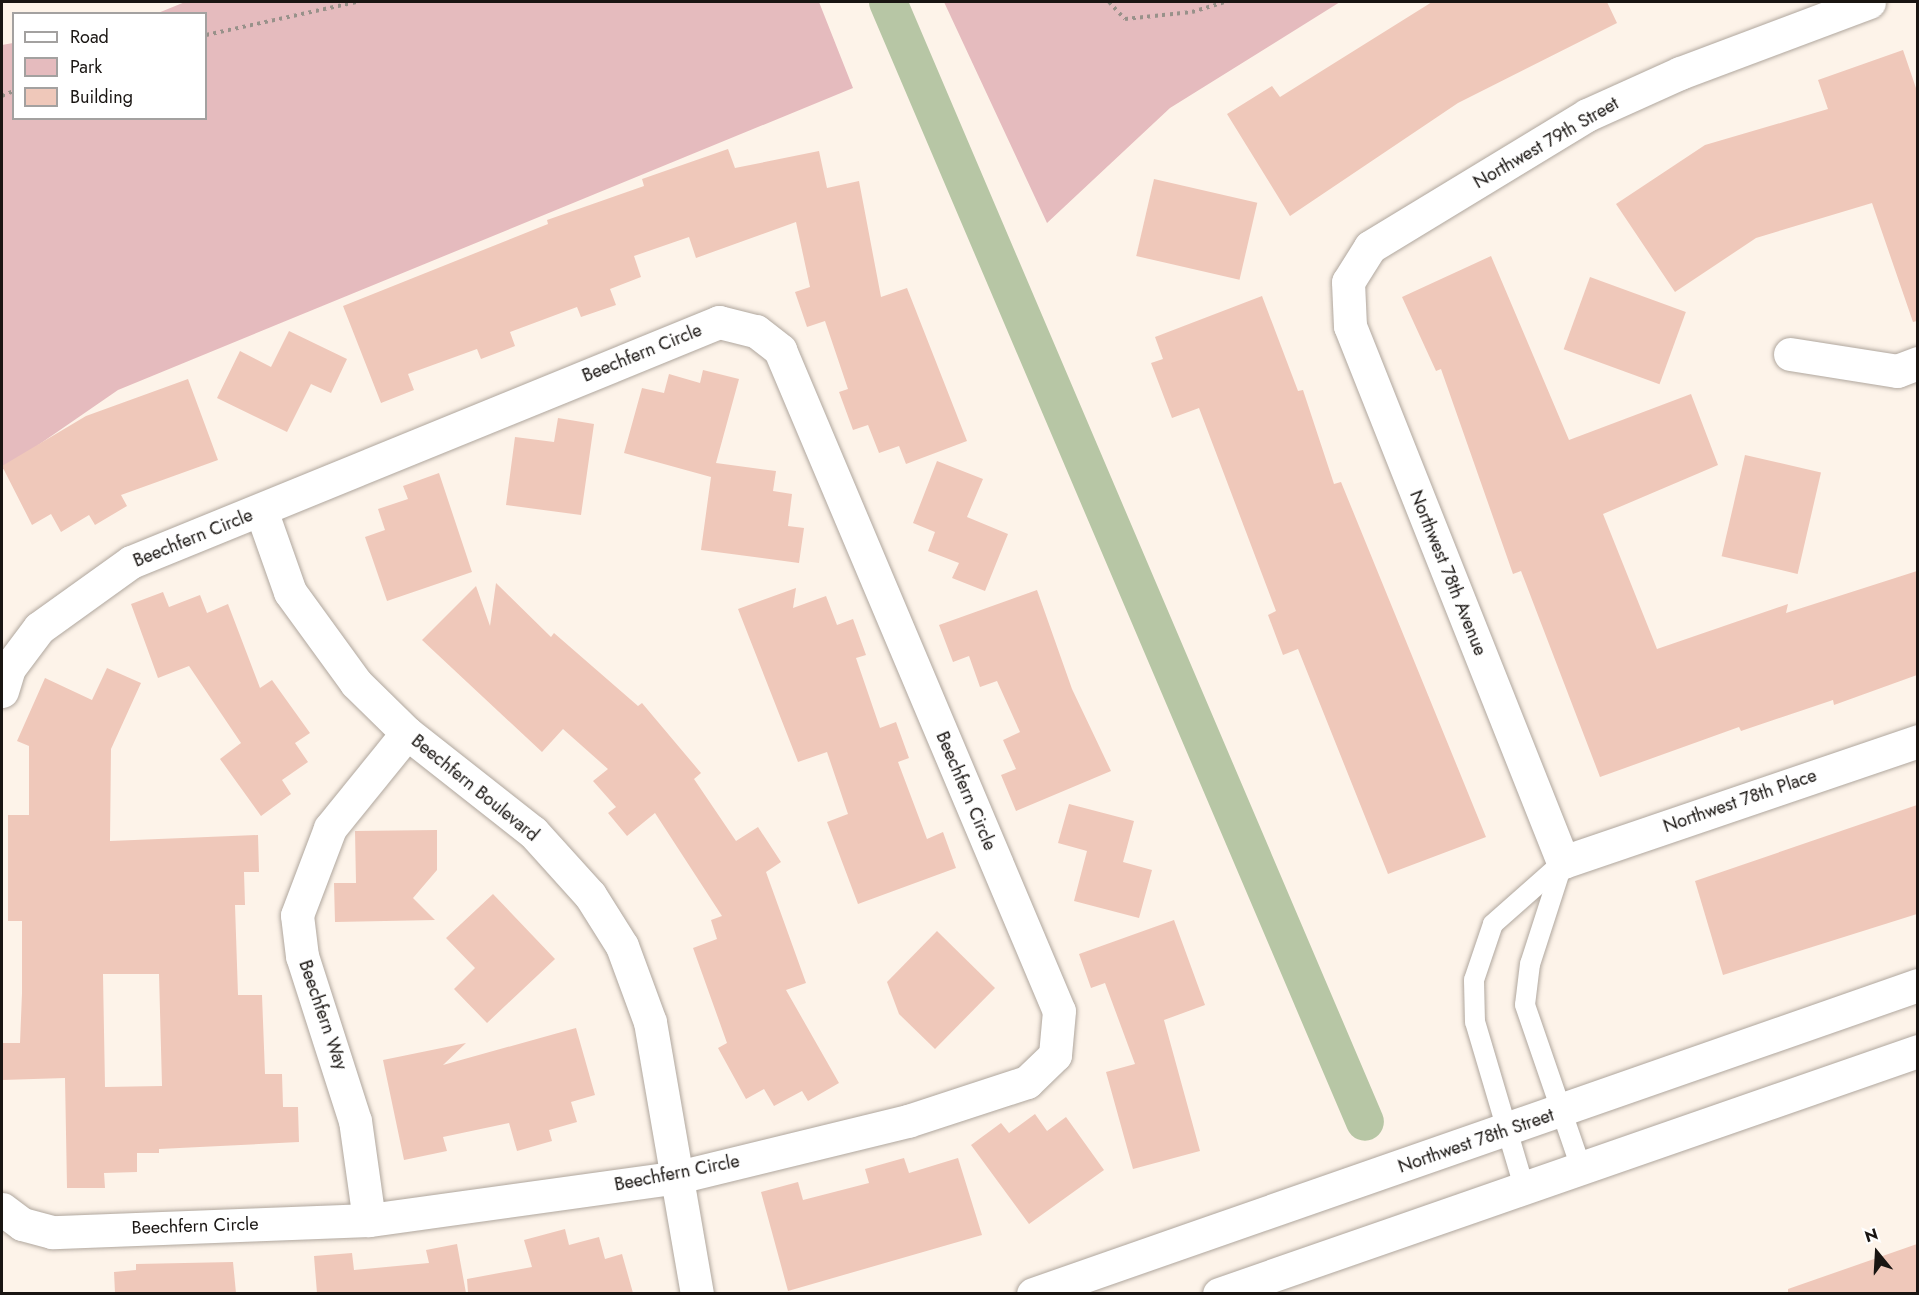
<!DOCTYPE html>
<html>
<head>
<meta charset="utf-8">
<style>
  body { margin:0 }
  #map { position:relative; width:1919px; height:1295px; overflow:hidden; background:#fdf3e9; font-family:Jost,sans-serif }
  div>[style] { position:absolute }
  .green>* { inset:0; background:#e5bbbe }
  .canal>* { height:38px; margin:-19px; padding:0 19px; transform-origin:19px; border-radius:19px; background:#b7c6a5 }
  .building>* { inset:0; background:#efc8ba; transform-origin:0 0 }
  .path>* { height:4px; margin-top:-2px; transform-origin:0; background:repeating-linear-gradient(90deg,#98918a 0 3px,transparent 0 7.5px) }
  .roads { filter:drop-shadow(0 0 2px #b0a79e) drop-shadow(0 0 2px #b0a79e) }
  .service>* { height:20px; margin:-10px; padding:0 10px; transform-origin:10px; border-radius:10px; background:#fff }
  .minor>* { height:33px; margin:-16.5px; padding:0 16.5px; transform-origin:16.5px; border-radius:16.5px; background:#fff }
  .tertiary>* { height:33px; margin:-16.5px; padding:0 16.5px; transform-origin:16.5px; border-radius:16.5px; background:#fff }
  span { translate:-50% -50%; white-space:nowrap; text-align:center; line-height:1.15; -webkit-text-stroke:5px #fff; paint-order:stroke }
  .street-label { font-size:18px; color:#191512 }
  .frame { position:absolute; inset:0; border:3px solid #191512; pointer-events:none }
  .legend { position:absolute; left:12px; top:12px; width:195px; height:108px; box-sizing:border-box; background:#fff; border:2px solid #a3a1a0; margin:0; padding:8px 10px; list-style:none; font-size:18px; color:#191512 }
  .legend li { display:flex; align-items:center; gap:12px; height:30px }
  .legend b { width:30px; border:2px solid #a3a1a0 }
  .north { position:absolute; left:1847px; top:1223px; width:60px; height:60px; -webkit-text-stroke:4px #fff; paint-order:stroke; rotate:342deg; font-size:16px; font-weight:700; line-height:24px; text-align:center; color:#191512 }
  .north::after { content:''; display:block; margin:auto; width:21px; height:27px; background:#191512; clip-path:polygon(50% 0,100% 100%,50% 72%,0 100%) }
</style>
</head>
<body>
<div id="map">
  <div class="green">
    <div style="clip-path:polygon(185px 2px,819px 2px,853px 88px,118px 390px,2px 470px,2px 45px,13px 43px,14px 118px,206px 118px,206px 14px,158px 13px)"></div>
    <div style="clip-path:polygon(944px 2px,1340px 2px,1170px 108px,1047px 223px)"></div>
  </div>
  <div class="canal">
    <div style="left:888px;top:2px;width:1217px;rotate:66.93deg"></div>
  </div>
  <div class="building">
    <div style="clip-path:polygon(1432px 2px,1607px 2px,1617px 23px,1458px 103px,1290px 216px,1227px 114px,1272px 86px,1280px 97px)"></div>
    <div style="clip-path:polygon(1903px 50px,1917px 91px,1917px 321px,1913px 322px,1872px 203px,1756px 238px,1675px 292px,1616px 204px,1705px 145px,1828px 109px,1818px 80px)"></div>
    <div style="clip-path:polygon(728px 149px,735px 168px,819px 151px,827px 188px,859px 181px,881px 297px,907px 288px,967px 441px,906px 464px,899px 446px,879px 453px,868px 425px,853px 430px,839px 392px,848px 389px,825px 321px,807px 327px,795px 292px,810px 287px,796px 222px,696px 258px,689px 237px,634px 256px,641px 277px,610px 289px,616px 305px,581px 317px,577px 307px,510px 332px,515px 346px,481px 359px,477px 349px,408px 374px,414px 390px,381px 403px,343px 306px,548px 224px,547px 220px,644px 186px,642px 179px)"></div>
    <div style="left:1154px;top:179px;width:106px;height:79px;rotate:13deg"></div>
    <div style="clip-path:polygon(1491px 256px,1569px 440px,1691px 394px,1718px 465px,1603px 514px,1657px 649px,1788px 604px,1786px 613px,1917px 571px,1917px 675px,1834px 705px,1833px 700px,1741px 731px,1739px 727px,1600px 777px,1521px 571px,1513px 574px,1441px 369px,1436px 371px,1402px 297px)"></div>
    <div style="left:1590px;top:277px;width:102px;height:77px;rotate:20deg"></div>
    <div style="clip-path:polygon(1262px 296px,1298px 391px,1303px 390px,1334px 484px,1341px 482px,1486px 837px,1388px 874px,1298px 649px,1283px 655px,1268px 615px,1276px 611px,1199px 408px,1172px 418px,1151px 363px,1163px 359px,1155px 337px)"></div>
    <div style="clip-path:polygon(289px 331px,347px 359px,331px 393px,311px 384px,287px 432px,217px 398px,240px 351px,271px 367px)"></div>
    <div style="clip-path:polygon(703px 370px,739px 379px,716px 463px,776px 471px,773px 491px,792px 494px,788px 526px,804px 528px,799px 563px,701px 550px,711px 477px,624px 453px,642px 388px,664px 393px,669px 374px,700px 383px)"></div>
    <div style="clip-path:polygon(188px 379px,218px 460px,121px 495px,127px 506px,95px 525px,89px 515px,61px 532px,51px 514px,32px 525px,2px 466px,86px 416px)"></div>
    <div style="clip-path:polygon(558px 418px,594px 424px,581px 515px,506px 505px,515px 437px,554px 442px)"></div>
    <div style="left:1745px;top:455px;width:78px;height:104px;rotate:13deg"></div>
    <div style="clip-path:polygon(937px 461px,983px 479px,967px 517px,1008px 534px,985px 591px,952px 578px,959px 563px,928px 551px,935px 532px,913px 523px)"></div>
    <div style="clip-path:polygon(439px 473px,472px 572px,387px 601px,365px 537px,385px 530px,378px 509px,408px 499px,403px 486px)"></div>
    <div style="clip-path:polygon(496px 583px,551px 637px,554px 633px,638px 706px,642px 703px,701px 773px,694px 779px,736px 841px,758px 827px,781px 862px,766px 872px,806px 983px,786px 990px,839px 1083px,808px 1101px,802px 1091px,774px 1106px,764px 1089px,746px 1099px,718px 1048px,727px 1043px,693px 948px,717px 939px,711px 920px,722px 916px,655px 813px,627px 836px,608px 813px,616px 807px,593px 781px,608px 769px,563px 729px,542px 752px,422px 640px,476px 586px,490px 626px)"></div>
    <div style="clip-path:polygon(796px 588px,793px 608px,826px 596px,837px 625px,853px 619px,866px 655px,856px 658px,880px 728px,896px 722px,909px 758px,898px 762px,927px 839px,943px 832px,956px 868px,858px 904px,827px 822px,848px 814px,827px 752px,798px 762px,738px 609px)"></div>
    <div style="clip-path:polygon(1037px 590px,1072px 689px,1111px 771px,1016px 811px,1001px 775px,1016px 769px,1003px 740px,1020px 732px,997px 681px,980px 687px,969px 656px,953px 662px,939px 625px)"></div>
    <div style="clip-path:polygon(163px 592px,169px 607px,200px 595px,207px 613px,228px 604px,260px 688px,272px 680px,310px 733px,295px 743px,308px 762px,282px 780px,291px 794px,261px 816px,220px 759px,241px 743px,189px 666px,158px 678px,131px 604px)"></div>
    <div style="clip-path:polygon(evenodd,107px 668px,141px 683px,111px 749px,110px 841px,258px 835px,259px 872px,244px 872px,245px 905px,235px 905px,238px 995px,262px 995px,265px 1074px,282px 1074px,283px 1107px,298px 1107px,299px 1142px,159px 1149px,159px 1153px,137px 1153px,137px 1172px,104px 1173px,105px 1188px,67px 1188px,65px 1078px,2px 1080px,2px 1043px,20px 1043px,22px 993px,22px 921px,8px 921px,8px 815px,29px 815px,29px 746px,17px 741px,45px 678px,92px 700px,107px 668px,103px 974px,159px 974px,162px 1086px,105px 1087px,103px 974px)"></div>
    <div style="clip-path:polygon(1069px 804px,1134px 821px,1123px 862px,1152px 870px,1139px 918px,1074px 901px,1087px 851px,1058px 843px)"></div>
    <div style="clip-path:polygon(1917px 805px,1917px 914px,1723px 975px,1695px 881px)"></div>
    <div style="clip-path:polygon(437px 830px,437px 870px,413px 898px,435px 920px,335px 922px,334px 883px,356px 883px,355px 831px)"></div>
    <div style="clip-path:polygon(493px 894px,555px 959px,487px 1023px,454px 989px,475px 968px,446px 938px)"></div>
    <div style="clip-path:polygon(1174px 920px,1205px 1005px,1164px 1020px,1200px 1151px,1133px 1169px,1106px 1072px,1135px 1064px,1105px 983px,1091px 988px,1079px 954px)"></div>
    <div style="clip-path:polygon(937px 931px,995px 988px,935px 1049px,899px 1014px,887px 982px)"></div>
    <div style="clip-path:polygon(576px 1028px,595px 1095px,571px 1102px,577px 1122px,549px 1130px,552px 1141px,517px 1151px,509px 1123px,443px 1137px,447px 1151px,404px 1160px,383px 1060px,466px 1043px,443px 1065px)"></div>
    <div style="clip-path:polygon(1035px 1114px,1047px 1131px,1066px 1117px,1104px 1170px,1029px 1224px,971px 1145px,1001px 1123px,1009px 1133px)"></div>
    <div style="clip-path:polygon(904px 1158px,909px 1173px,958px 1158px,982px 1235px,788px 1291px,761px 1192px,798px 1182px,803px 1200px,869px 1183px,865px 1169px)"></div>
    <div style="clip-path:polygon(565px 1229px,569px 1245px,599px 1237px,605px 1259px,622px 1254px,633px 1293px,468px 1293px,467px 1279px,532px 1267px,524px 1240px)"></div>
    <div style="clip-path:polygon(457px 1244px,466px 1293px,317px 1293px,314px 1256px,352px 1253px,354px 1270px,429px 1263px,426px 1250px)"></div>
    <div style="clip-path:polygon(1917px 1244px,1917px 1293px,1788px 1293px,1788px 1289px)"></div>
    <div style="clip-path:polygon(233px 1262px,236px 1293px,115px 1293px,114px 1272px,136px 1270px,136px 1264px)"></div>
  </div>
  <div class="path">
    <div style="left:1109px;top:2px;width:23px;rotate:47deg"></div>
    <div style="left:1125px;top:19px;width:67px;rotate:-6deg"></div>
    <div style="left:1192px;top:12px;width:34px;rotate:-17deg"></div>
    <div style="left:206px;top:35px;width:154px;rotate:-12.4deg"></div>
    <div style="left:2px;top:96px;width:13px;rotate:-23deg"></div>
  </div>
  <div class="roads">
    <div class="service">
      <div style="left:1563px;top:862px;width:107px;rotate:107.9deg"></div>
      <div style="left:1530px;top:964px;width:41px;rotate:97deg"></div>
      <div style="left:1525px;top:1005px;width:172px;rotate:71deg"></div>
      <div style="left:1524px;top:1187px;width:172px;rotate:-106.5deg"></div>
      <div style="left:1475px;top:1022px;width:42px;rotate:-91.4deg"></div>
      <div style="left:1474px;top:980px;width:59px;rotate:-71.3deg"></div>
      <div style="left:1493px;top:924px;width:94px;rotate:-41.5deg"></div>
    </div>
    <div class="minor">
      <div style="left:1869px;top:2px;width:202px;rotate:159.4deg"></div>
      <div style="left:1680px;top:73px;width:102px;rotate:155.7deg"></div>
      <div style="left:1587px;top:115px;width:254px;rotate:148.7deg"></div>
      <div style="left:1370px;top:247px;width:41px;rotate:122.2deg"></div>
      <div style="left:1348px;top:282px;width:44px;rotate:87.4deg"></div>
      <div style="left:1350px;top:326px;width:577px;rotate:68.33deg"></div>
      <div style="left:1563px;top:862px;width:375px;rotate:-18.8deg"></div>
      <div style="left:1790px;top:354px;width:108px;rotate:9deg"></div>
      <div style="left:1897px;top:371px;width:22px;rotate:-21deg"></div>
      <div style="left:261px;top:510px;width:87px;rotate:70.5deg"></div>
      <div style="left:290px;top:592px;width:112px;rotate:54deg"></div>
      <div style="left:356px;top:683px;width:71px;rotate:44.4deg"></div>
      <div style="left:407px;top:733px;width:160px;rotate:38.2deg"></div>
      <div style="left:533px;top:832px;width:85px;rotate:47.9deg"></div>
      <div style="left:590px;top:895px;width:60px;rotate:57.9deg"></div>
      <div style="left:622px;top:946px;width:81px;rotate:69.8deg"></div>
      <div style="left:650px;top:1022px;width:276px;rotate:80.2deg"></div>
      <div style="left:2px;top:691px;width:24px;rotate:-73deg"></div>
      <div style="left:9px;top:668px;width:50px;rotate:-53.1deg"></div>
      <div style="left:39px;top:628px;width:113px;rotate:-35.7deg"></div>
      <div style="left:131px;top:562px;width:635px;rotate:-22.2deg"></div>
      <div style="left:719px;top:322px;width:38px;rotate:14deg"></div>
      <div style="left:756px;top:331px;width:31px;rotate:38deg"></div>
      <div style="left:780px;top:350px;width:717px;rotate:67.12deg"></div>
      <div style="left:1059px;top:1011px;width:44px;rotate:95.2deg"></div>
      <div style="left:1055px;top:1055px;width:39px;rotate:136deg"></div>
      <div style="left:1027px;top:1082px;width:125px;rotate:161.9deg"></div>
      <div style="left:908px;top:1121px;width:236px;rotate:166.3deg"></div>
      <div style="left:679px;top:1177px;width:313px;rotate:172.1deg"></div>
      <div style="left:369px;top:1220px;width:317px;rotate:177.8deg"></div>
      <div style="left:52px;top:1232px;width:31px;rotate:-165deg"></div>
      <div style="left:22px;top:1224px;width:25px;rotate:-143deg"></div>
      <div style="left:369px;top:1220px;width:100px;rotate:-98deg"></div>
      <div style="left:355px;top:1121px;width:173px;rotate:-107.8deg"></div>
      <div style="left:302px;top:956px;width:41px;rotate:-97deg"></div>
      <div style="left:297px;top:915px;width:93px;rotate:-69.2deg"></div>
      <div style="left:330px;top:828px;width:122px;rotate:-51deg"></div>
    </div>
    <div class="tertiary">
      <div style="left:1033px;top:1294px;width:937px;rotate:-19.25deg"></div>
      <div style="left:1219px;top:1294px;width:740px;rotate:-19.17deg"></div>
    </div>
  </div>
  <div class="street-label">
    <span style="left:1546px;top:143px;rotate:-30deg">Northwest 79th Street</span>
    <span style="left:642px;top:353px;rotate:-22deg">Beechfern Circle</span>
    <span style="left:193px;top:538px;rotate:-22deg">Beechfern Circle</span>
    <span style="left:1448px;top:573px;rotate:68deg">Northwest 78th Avenue</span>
    <span style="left:475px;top:788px;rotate:39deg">Beechfern Boulevard</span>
    <span style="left:966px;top:791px;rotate:67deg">Beechfern Circle</span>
    <span style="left:1740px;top:801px;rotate:-19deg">Northwest 78th Place</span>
    <span style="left:323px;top:1015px;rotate:71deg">Beechfern Way</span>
    <span style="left:1476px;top:1141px;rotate:-19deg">Northwest 78th Street</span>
    <span style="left:677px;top:1173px;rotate:-11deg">Beechfern Circle</span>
    <span style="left:195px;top:1226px;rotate:-2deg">Beechfern Circle</span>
  </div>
  <div class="frame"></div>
  <ul class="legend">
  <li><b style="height:8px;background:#fff"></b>Road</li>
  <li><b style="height:16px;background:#e5bbbe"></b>Park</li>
  <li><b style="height:16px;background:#efc8ba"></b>Building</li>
  </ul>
  <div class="north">N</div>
</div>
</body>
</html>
